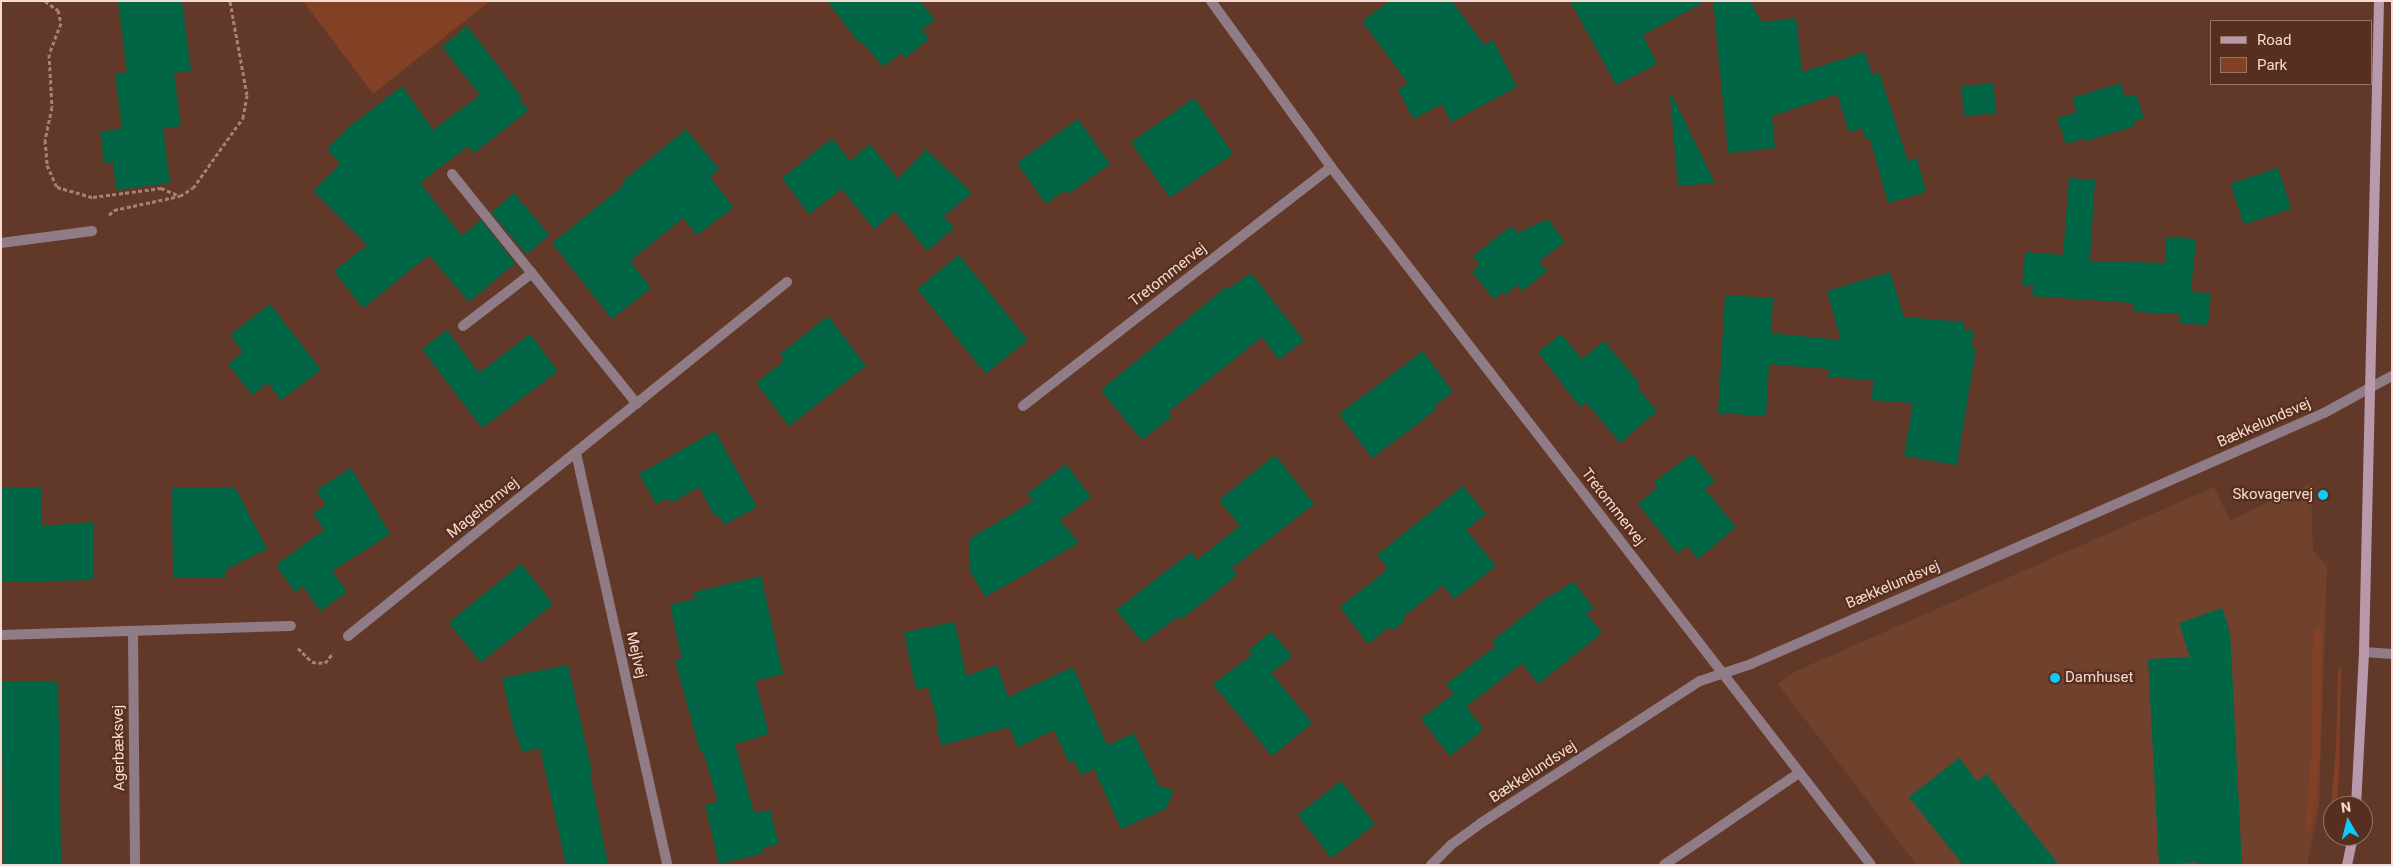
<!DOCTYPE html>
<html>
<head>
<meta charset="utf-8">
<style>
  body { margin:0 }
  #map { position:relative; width:2393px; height:866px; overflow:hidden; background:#623929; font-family:Roboto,sans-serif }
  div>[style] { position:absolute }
  .built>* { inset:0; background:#70412d }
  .green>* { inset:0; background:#824024 }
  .building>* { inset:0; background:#006646; transform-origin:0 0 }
  .path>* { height:3px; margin-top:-1.5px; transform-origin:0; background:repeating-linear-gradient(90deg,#a48275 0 4px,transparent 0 6.5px) }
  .lane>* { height:10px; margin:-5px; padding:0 5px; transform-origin:5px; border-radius:5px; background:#8f7c87 }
  .street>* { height:10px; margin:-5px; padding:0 5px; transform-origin:5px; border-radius:5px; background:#8f7c87 }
  .secondary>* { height:10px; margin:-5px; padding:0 5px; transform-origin:5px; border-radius:5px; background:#b899ab }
  .dots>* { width:14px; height:14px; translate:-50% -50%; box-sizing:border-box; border:2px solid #562f1e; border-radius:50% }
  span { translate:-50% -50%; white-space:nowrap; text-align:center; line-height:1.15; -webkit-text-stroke:4.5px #562f1e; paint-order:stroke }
  .street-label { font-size:15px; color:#f5dbd1 }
  .poi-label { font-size:15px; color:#f5dbd1 }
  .right { translate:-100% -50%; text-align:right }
  .left { translate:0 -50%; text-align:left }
  .frame { position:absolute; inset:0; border:2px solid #f5dbd1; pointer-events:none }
  .legend { position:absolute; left:2210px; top:20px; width:162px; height:65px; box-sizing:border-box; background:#562f1e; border:1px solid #967466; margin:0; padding:6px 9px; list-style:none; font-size:15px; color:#f5dbd1 }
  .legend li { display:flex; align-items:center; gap:10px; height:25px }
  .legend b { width:25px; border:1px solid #967466 }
  .north { position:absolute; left:2323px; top:796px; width:50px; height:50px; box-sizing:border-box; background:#562f1e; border:1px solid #967466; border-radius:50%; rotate:352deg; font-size:14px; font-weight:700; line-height:20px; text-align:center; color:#f5dbd1 }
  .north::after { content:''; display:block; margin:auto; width:18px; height:22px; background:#0ecafa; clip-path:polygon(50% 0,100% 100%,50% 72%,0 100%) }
</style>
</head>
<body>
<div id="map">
  <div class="built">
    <div style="clip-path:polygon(2311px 483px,2313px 550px,2327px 566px,2319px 806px,2307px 865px,1917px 865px,1778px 684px,1796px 671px,2214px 487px,2230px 520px)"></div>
  </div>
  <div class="green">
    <div style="clip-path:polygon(303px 1px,490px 1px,373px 94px)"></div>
    <div style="clip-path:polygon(2322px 625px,2320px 750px,2317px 794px,2310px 835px,2305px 828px,2312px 744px,2313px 632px)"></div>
    <div style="clip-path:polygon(2341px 667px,2339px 776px,2336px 806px,2333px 806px,2333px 825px,2330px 830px,2329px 826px,2336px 749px,2338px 671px)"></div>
  </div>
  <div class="building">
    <div style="clip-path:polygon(118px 1px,182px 1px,191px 71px,174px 73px,181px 126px,163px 128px,170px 183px,116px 190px,113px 162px,104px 163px,100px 132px,122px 128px,115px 74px,127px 72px)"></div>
    <div style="clip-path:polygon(827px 1px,920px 1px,935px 20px,922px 30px,929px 39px,905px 58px,901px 53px,883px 67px,862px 42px,860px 44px)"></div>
    <div style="clip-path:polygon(1390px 1px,1452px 1px,1484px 45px,1493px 40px,1517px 87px,1451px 122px,1442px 104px,1413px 119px,1398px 89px,1408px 83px,1362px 21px)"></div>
    <div style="clip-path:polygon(1570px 1px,1706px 1px,1643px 35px,1657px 64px,1616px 85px)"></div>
    <div style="clip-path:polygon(1713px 1px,1750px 1px,1762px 22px,1796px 18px,1802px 72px,1865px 52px,1872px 75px,1879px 72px,1908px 161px,1917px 158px,1926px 192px,1888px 203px,1870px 139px,1866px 140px,1862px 128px,1849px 132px,1837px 94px,1772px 116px,1775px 148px,1728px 153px)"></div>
    <div style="clip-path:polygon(467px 26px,522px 97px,519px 100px,529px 110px,474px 153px,468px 146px,420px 183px,462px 236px,481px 220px,515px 263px,469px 302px,429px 255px,363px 308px,334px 271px,367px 245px,313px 191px,340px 164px,327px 149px,349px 127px,402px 86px,433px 130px,480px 95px,442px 47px)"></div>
    <div style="left:1993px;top:83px;width:30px;height:32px;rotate:84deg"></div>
    <div style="clip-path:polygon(2121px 83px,2125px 97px,2136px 94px,2144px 118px,2133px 122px,2135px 126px,2086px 141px,2085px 138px,2066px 144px,2057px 118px,2077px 112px,2072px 98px)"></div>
    <div style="clip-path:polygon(1672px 95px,1715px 183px,1678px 186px,1670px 96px)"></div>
    <div style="left:1194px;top:98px;width:68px;height:77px;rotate:55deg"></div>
    <div style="clip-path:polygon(1078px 119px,1110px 164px,1068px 194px,1065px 190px,1046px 204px,1017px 163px)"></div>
    <div style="clip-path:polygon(686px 129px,719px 169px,710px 177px,734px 207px,697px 235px,683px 218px,630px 261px,651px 288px,612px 319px,552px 243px,624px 185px,622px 182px)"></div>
    <div style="clip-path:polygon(832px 138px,850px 161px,870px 144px,898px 179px,926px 149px,972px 193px,944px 216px,954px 228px,927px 251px,895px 211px,874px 229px,842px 189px,809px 214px,782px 178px)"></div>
    <div style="left:2278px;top:168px;width:43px;height:50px;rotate:72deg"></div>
    <div style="clip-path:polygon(2069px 178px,2095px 180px,2090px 261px,2165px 263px,2166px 237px,2196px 239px,2191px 292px,2211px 293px,2208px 325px,2179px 323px,2180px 314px,2133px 312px,2134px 303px,2032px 296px,2033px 286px,2022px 285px,2025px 252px,2063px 255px)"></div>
    <div style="left:514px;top:193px;width:55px;height:30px;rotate:50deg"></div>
    <div style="clip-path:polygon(1548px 219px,1565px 242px,1539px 261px,1547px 271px,1522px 291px,1518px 285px,1504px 295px,1502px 292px,1494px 299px,1472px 272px,1480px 265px,1473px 256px,1511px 226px,1517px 233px)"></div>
    <div style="left:959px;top:255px;width:109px;height:54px;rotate:51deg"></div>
    <div style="clip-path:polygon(1890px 272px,1904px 317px,1963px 322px,1966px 331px,1973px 330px,1972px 347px,1976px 348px,1957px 465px,1904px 456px,1913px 403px,1872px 400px,1873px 380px,1828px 377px,1829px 369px,1769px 364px,1766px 416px,1718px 413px,1725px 295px,1773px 298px,1771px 333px,1841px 340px,1827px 291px)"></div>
    <div style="clip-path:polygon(1251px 273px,1304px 340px,1279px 360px,1262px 337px,1168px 412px,1172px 416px,1142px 440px,1101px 390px,1226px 287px,1228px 289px)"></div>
    <div style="clip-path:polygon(270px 304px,321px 370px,281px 400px,268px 383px,252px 395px,228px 364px,243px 352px,230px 335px)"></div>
    <div style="clip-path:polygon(828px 316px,866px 366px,789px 426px,756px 383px,785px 360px,780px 354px)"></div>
    <div style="clip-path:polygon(447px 330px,479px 373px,530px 334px,558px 371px,482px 428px,422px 349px)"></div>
    <div style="clip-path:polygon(1561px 334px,1582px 359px,1604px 341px,1640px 384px,1637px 387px,1657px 411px,1620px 443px,1586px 402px,1580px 407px,1538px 352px)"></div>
    <div style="clip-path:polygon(1423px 351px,1453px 392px,1435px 405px,1437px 408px,1419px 423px,1372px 458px,1339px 414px)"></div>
    <div style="clip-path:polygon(715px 431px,757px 507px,724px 525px,719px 515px,715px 517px,699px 487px,671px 503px,668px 498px,656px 504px,639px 474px)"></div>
    <div style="clip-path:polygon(1692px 454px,1715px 481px,1705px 489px,1736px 527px,1698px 559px,1687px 546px,1678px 554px,1638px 504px,1658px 487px,1654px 482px)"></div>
    <div style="clip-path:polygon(1275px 455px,1314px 504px,1232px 568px,1237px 575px,1183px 618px,1177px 617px,1143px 643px,1116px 610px,1191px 552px,1197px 560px,1240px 526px,1219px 500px)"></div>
    <div style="clip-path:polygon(1066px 464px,1091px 497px,1060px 520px,1079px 543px,985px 597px,969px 569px,969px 539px,1033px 501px,1027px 494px)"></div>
    <div style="clip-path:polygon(351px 468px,390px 534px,332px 571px,347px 592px,320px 611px,303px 586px,295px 592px,276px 565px,324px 530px,313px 513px,326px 505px,316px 490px)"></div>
    <div style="clip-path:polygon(1463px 486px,1486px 514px,1466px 530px,1496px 566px,1454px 599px,1443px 585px,1404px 616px,1404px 622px,1394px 629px,1388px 628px,1368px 644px,1340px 607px,1388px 569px,1377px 555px)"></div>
    <div style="clip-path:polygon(235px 487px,267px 549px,225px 570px,225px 577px,173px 577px,172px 488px)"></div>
    <div style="clip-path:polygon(1px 488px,41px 488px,42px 526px,93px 522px,94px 580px,1px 582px)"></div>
    <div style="left:521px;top:564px;width:51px;height:93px;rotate:51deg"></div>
    <div style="clip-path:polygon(761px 576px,783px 674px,755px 681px,769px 734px,735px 744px,753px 810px,755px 809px,756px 813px,770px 810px,779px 844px,763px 848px,764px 853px,719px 864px,705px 805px,718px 802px,703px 751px,700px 751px,675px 660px,682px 659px,670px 605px,695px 599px,694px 592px)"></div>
    <div style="clip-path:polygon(1573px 581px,1594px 608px,1586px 613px,1602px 633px,1538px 684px,1522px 663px,1466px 707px,1484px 729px,1450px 756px,1421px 719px,1454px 693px,1446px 684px,1496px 646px,1492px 641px,1553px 593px,1554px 595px)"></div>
    <div style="clip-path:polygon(2222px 608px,2230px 632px,2242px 865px,2197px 865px,2197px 862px,2159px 865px,2148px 659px,2190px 657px,2179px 623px)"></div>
    <div style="clip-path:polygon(955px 622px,966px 676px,997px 665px,1008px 697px,1073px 667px,1107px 745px,1134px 733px,1159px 786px,1174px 790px,1166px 809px,1121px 829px,1094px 769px,1081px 775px,1074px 761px,1069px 763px,1054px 730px,1018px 747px,1009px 727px,942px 745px,936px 730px,939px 728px,928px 687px,916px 690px,904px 632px)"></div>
    <div style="clip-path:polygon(1271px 631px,1292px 656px,1271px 673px,1312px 723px,1272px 756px,1213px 684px,1252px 655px,1248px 651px)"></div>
    <div style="clip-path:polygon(568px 665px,592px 772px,590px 773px,608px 865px,566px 865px,540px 748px,522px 752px,518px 737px,516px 738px,502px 678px)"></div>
    <div style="left:58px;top:681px;width:184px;height:57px;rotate:89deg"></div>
    <div style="clip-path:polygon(1959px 758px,1977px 781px,1987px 774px,2059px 865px,1963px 865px,1909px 797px)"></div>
    <div style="left:1341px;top:781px;width:55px;height:55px;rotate:52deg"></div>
  </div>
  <div class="path">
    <div style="left:45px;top:1px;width:16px;rotate:35deg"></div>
    <div style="left:58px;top:10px;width:13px;rotate:77deg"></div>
    <div style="left:61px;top:23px;width:33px;rotate:111deg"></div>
    <div style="left:49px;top:54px;width:53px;rotate:86.8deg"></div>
    <div style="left:52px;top:107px;width:34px;rotate:102deg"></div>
    <div style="left:45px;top:140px;width:25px;rotate:85deg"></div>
    <div style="left:47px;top:165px;width:24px;rotate:66deg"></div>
    <div style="left:57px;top:187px;width:37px;rotate:16deg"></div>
    <div style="left:93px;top:197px;width:69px;rotate:-7.5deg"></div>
    <div style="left:161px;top:188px;width:21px;rotate:23deg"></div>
    <div style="left:109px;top:215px;width:7px;rotate:-45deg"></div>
    <div style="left:114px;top:210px;width:67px;rotate:-12deg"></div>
    <div style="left:180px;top:196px;width:15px;rotate:-32deg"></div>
    <div style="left:193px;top:188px;width:86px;rotate:-54.5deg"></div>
    <div style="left:243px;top:118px;width:23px;rotate:-80deg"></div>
    <div style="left:247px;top:95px;width:96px;rotate:-100.3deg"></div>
    <div style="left:298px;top:648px;width:20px;rotate:45deg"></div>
    <div style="left:312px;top:662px;width:13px;rotate:4deg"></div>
    <div style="left:325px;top:663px;width:13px;rotate:-51deg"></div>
  </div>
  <div class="lane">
    <div style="left:1px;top:243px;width:92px;rotate:-7.5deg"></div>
    <div style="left:463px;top:326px;width:87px;rotate:-37.5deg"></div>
    <div style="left:1664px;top:865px;width:163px;rotate:-34.3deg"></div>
  </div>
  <div class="street">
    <div style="left:1211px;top:1px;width:205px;rotate:54.1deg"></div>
    <div style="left:1331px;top:167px;width:882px;rotate:52.27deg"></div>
    <div style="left:452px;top:174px;width:295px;rotate:51.2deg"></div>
    <div style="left:1023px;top:406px;width:390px;rotate:-37.8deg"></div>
    <div style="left:576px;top:453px;width:422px;rotate:77.5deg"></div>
    <div style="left:133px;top:632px;width:233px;rotate:89.5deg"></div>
    <div style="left:1px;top:635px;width:290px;rotate:-1.8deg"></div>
    <div style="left:348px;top:636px;width:564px;rotate:-38.88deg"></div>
    <div style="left:2364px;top:652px;width:28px;rotate:4deg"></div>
    <div style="left:1431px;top:865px;width:28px;rotate:-45deg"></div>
    <div style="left:1451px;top:845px;width:37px;rotate:-36deg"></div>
    <div style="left:1481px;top:823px;width:261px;rotate:-33deg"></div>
    <div style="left:1700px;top:681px;width:54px;rotate:-18.4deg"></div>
    <div style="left:1751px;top:664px;width:626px;rotate:-23.66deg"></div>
    <div style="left:2324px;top:413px;width:77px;rotate:-28.6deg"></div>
  </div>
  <div class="secondary">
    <div style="left:2356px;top:806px;width:154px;rotate:-87deg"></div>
    <div style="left:2364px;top:652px;width:651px;rotate:-88.68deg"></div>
    <div style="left:2347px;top:865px;width:30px;rotate:-78deg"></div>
  </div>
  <div class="dots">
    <div style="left:2323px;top:495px;background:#0ecafa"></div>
    <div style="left:2055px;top:678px;background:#0ecafa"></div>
  </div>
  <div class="street-label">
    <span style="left:1168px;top:275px;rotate:-38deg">Tretommervej</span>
    <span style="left:2264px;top:423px;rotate:-24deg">Bækkelundsvej</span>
    <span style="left:1613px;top:507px;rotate:52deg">Tretommervej</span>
    <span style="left:483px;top:508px;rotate:-39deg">Mageltornvej</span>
    <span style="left:1893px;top:585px;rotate:-23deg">Bækkelundsvej</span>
    <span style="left:636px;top:655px;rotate:77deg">Mejlvej</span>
    <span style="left:119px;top:748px;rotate:-91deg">Agerbæksvej</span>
    <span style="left:1533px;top:772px;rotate:-33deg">Bækkelundsvej</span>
  </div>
  <div class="poi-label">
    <span class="right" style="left:2313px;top:495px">Skovagervej</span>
    <span class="left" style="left:2065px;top:678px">Damhuset</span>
  </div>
  <div class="frame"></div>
  <ul class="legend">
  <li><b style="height:6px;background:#b899ab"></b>Road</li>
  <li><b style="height:14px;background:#824024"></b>Park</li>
  </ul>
  <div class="north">N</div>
</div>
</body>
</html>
